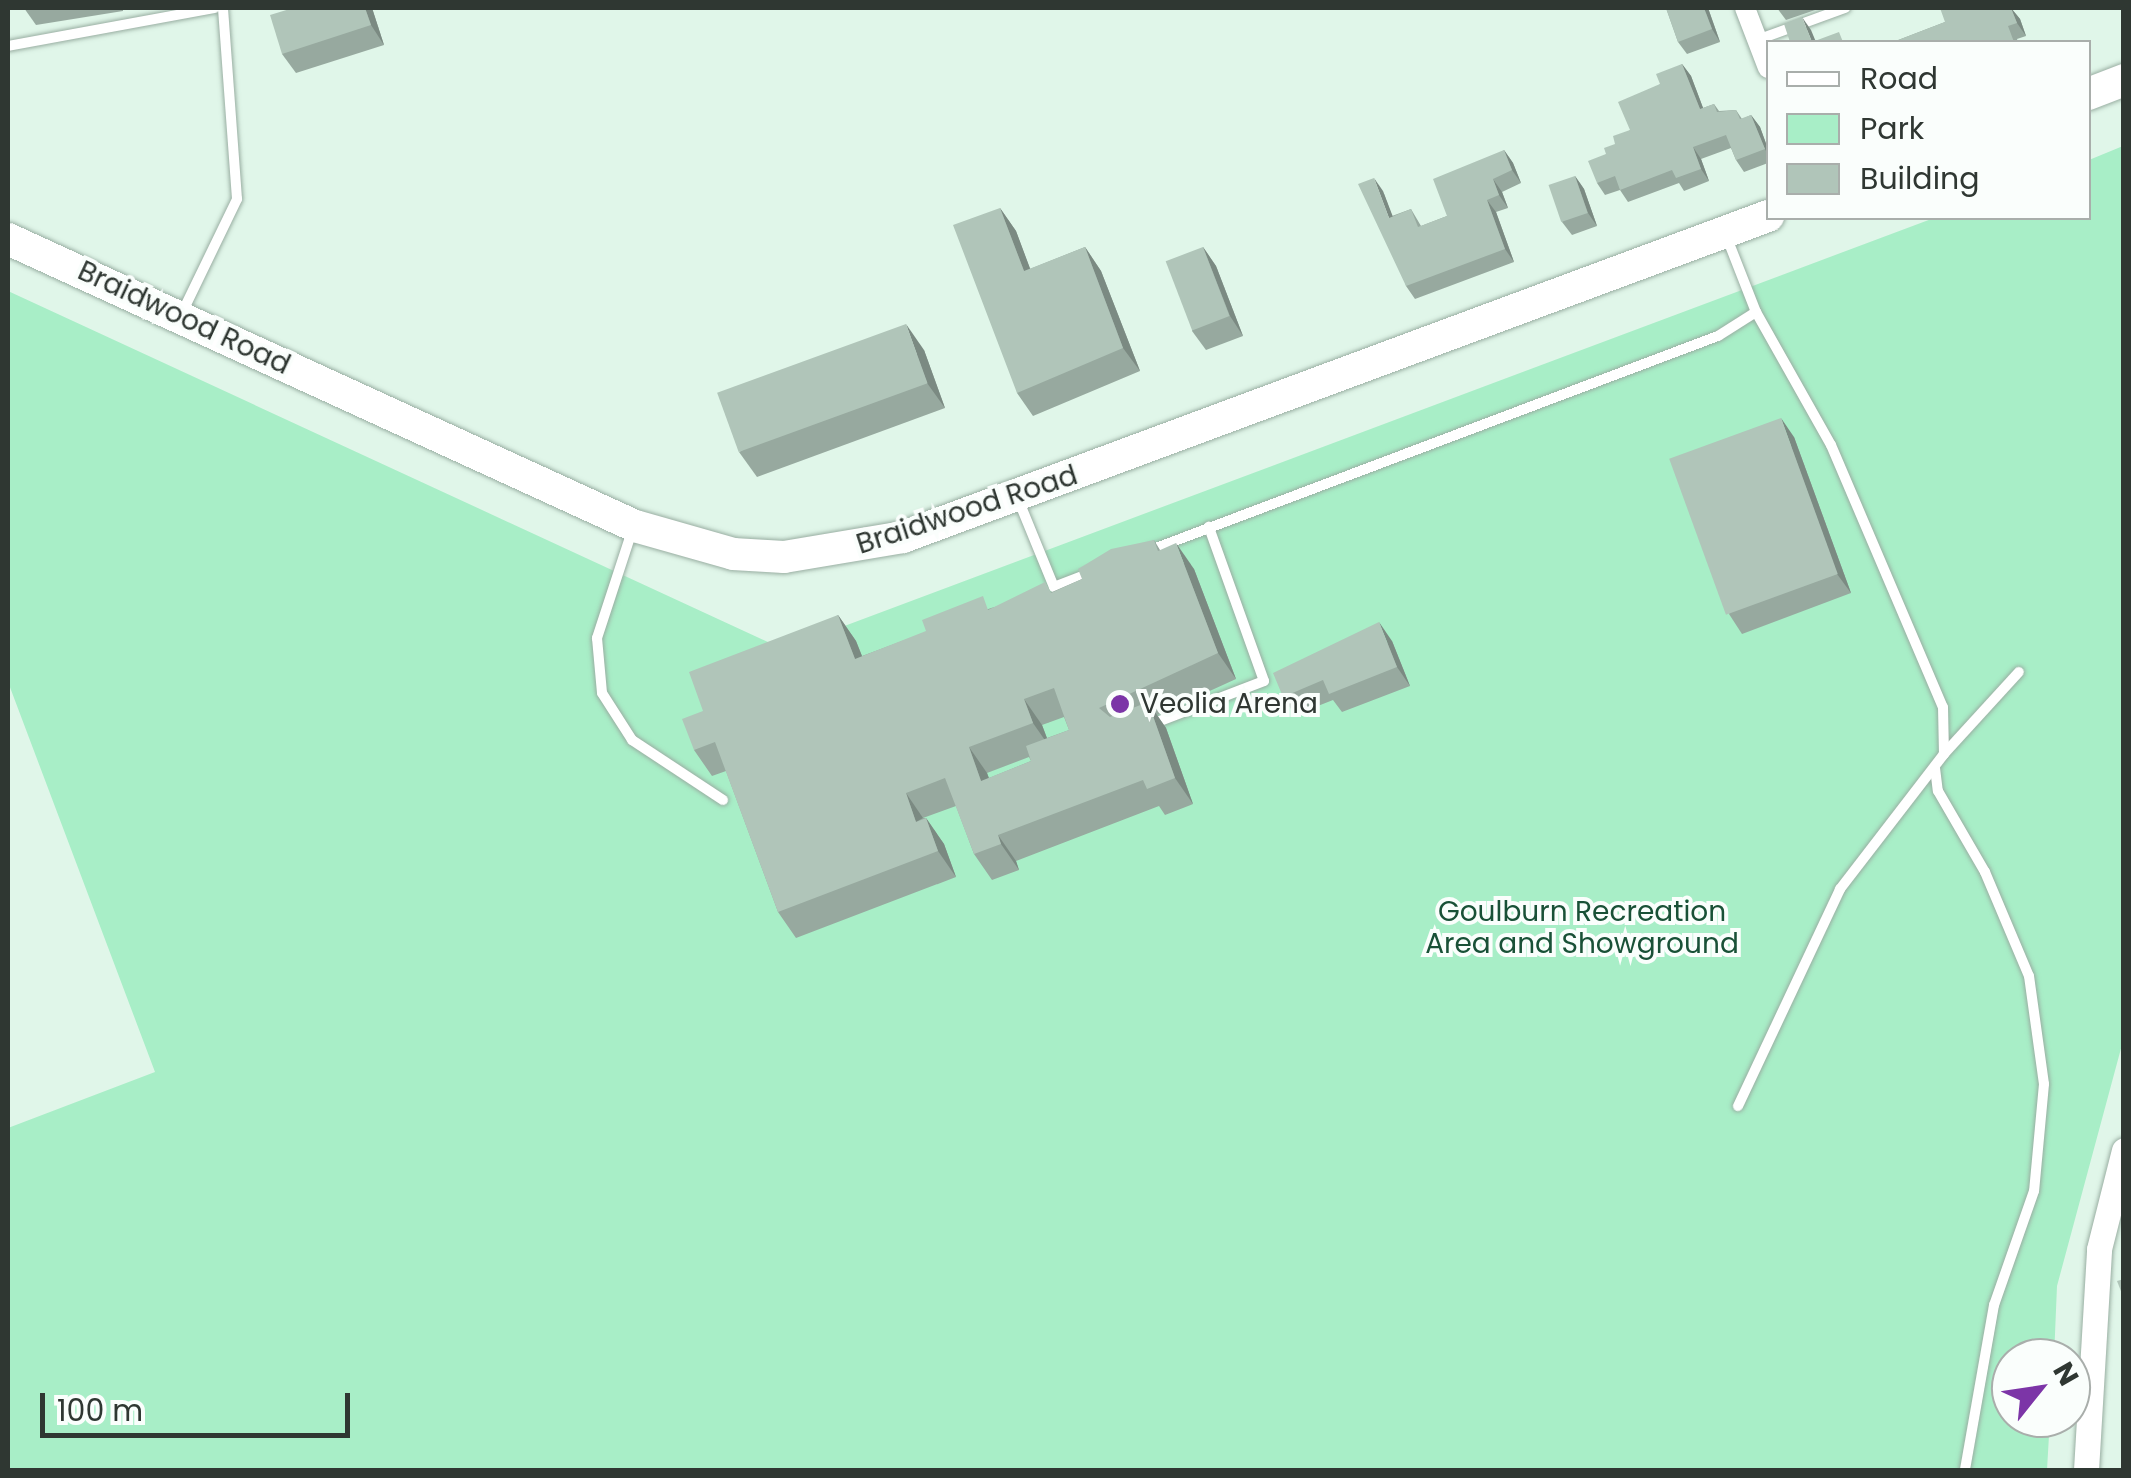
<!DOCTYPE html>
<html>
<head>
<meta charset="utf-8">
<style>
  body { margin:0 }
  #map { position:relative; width:2131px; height:1478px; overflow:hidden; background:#e0f6e9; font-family:Poppins,sans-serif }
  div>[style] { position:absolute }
  .green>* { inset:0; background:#a8eec7 }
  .roads { filter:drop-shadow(0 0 2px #99aea2) drop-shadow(0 0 2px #99aea2) }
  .service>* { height:10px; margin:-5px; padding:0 5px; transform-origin:5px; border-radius:5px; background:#fff }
  .minor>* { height:20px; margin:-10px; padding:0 10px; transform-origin:10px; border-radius:10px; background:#fff }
  .tertiary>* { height:25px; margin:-12.5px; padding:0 12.5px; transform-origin:12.5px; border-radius:12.5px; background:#fff }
  .primary>* { height:32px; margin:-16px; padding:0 16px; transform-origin:16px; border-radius:16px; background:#fff }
  .wall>* { inset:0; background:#97a99f }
  .shaded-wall>* { inset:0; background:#7b8a82 }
  .building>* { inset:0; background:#b0c5b9; transform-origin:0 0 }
  .dots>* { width:28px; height:28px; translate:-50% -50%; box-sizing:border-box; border:5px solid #fafefc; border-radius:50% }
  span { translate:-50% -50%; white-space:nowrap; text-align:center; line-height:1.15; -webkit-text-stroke:8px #fafefc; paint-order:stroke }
  .street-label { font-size:28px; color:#2f3732 }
  .poi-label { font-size:28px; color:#2f3732 }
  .left { translate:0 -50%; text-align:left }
  .park-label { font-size:28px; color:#195137 }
  .frame { position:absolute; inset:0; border:10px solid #2f3732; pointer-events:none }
  .legend { position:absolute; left:1766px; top:40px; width:325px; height:180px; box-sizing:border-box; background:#fafefc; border:2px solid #a9aeab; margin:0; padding:12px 18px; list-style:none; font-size:30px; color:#2f3732 }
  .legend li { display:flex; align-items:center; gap:20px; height:50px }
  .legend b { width:50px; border:2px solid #a9aeab }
  .north { position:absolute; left:1991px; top:1338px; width:100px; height:100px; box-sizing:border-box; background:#fafefc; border:2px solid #a9aeab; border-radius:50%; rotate:60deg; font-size:28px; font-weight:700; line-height:40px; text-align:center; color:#2f3732 }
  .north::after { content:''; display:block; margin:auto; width:35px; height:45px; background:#7c35a7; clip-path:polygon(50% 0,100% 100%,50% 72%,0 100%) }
  .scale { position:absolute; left:40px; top:1393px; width:310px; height:45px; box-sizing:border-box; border:5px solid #2f3732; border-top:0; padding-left:12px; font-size:30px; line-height:35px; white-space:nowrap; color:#2f3732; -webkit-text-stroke:8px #fafefc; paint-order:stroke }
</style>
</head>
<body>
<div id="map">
  <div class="green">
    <div style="clip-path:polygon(2123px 146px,2123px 1041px,2057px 1286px,2054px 1358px,2011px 1358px,2011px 1418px,2050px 1418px,2047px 1470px,8px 1470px,8px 1128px,155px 1072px,8px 682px,8px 291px,783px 649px,1934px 218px,2088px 218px,2089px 160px)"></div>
  </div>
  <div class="roads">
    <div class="service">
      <div style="left:1757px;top:40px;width:94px;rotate:-20deg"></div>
      <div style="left:8px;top:46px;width:210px;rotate:-10.4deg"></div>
      <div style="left:1727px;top:238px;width:79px;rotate:68.6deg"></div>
      <div style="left:1756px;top:312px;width:153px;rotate:60.6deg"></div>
      <div style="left:1831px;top:445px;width:285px;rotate:66.9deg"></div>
      <div style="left:1943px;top:707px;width:47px;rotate:88.8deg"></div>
      <div style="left:181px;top:315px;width:129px;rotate:-64.2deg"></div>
      <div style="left:237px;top:199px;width:192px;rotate:-94.2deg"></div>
      <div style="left:1018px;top:499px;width:95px;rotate:67.8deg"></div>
      <div style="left:1054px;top:587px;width:39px;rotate:-21deg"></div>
      <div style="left:632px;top:531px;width:113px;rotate:108.1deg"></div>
      <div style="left:597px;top:638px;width:55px;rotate:84.8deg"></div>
      <div style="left:602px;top:693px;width:56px;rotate:57.4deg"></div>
      <div style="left:632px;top:740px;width:109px;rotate:33.4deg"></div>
      <div style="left:1148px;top:551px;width:609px;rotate:-20.67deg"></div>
      <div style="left:1718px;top:336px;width:45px;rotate:-32.3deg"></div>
      <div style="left:1152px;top:724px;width:120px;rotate:-21deg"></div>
      <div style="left:1264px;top:681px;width:164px;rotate:-109.7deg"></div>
      <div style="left:1935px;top:768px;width:23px;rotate:83deg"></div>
      <div style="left:1938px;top:791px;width:94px;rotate:59.9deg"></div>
      <div style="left:1985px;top:872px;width:113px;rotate:67.1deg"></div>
      <div style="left:2029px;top:976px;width:109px;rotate:82.1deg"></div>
      <div style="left:2044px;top:1084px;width:107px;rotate:95.3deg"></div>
      <div style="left:2034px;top:1191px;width:121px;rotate:109.3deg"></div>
      <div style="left:1994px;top:1305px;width:168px;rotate:100deg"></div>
      <div style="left:1738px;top:1106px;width:240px;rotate:-64.8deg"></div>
      <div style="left:1840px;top:889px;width:170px;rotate:-52.4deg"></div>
      <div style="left:1944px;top:754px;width:111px;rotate:-47.6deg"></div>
    </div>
    <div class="minor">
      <div style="left:1745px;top:8px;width:64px;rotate:69deg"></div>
    </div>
    <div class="tertiary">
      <div style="left:2086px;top:1470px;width:221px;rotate:-86.6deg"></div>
      <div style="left:2099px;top:1249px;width:102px;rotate:-75.8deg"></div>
    </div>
    <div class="primary">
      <div style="left:2088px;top:94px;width:39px;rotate:-21deg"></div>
      <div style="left:8px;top:239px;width:690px;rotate:24.6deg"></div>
      <div style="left:635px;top:526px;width:102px;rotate:15.9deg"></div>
      <div style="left:733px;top:554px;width:51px;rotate:3.4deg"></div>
      <div style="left:784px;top:557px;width:121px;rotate:-9.5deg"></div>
      <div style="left:903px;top:537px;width:923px;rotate:-20.36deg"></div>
    </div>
  </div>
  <div class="wall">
    <div style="clip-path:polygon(24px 8px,123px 8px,123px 11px,36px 25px)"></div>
    <div style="clip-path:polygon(293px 8px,372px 8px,384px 45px,296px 73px,282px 54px)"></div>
    <div style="clip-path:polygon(1666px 8px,1708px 8px,1720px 42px,1687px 54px,1678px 42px)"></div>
    <div style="clip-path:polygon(1777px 8px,1821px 8px,1786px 20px)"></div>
    <div style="clip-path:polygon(2011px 8px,2020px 19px,2026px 36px,2017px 39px,2018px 42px,1893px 42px,1945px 22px)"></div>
    <div style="clip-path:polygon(1682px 64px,1691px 76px,1703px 108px,1714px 104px,1719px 111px,1736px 110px,1742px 119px,1751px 115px,1760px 127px,1768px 149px,1768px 163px,1744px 172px,1736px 160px,1731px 148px,1701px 159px,1709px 181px,1684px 191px,1679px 183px,1628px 202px,1620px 190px,1605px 195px,1597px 183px,1606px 154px,1630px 130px,1660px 84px)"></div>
    <div style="clip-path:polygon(1504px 150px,1513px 163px,1521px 183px,1502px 192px,1508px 208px,1496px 212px,1514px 262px,1415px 299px,1406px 286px,1383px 191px,1392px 216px,1411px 209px,1421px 226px,1447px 216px)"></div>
    <div style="clip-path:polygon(1575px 176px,1584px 189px,1597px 226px,1572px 235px,1562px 222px)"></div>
    <div style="clip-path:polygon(1000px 208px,1016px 231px,1030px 269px,1085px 247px,1101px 271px,1140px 371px,1033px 416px,1017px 393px)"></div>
    <div style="clip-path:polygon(1203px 247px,1216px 266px,1243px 336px,1206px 350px,1192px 331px)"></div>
    <div style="clip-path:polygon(924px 350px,945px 408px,757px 477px,739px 452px)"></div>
    <div style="clip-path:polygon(1794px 437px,1851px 593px,1742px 634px,1729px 614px)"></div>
    <div style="clip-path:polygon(evenodd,1154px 540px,1160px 550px,1194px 569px,1236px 679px,1157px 715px,1166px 728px,1193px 804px,1165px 815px,1159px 806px,1016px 861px,1019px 870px,992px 880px,974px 854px,956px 806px,923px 818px,926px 818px,944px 844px,956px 877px,796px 938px,778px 912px,726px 771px,712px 776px,694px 750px,703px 711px,838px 615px,856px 641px,862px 656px,991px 608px,1052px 592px,1082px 579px,1154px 540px,1064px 717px,1069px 730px,1047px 738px,1042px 725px,1064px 717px,1154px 540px,1029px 757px,1031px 761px,989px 778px,987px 773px,1029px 757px)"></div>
    <div style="clip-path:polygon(1392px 641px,1410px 686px,1342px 712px,1333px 700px,1295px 715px,1283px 697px)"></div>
  </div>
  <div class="shaded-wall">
    <div style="clip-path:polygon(365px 8px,372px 8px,384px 45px,371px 25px)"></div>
    <div style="clip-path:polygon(1704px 8px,1708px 8px,1720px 42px,1712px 29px)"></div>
    <div style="clip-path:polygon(2011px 8px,2020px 19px,2026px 36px,2017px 23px)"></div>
    <div style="clip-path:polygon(1802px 17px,1811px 30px,1816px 42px,1812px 42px)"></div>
    <div style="clip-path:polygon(1682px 64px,1691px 76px,1708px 121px,1700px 109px)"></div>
    <div style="clip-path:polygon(1751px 115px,1760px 127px,1768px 149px,1768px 155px,1765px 149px)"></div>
    <div style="clip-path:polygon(1693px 147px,1701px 159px,1709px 181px,1701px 169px)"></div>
    <div style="clip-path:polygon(1504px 150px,1513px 163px,1521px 183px,1512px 170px)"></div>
    <div style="clip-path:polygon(1575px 176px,1584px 189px,1597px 226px,1588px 213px)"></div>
    <div style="clip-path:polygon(1374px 178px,1383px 191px,1398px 230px,1389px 218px)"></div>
    <div style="clip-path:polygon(1493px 179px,1502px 192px,1508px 208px,1499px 195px)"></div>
    <div style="clip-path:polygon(1487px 200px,1496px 212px,1514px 262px,1505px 249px)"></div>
    <div style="clip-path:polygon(1000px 208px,1016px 231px,1040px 295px,1024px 271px)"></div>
    <div style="clip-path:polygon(1085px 247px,1101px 271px,1140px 371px,1123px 348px)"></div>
    <div style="clip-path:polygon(1203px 247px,1216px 266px,1243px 336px,1230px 316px)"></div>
    <div style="clip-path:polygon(906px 324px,924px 350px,945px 408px,927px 383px)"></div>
    <div style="clip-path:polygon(1781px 418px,1794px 437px,1851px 593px,1837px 574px)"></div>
    <div style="clip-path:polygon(1176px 543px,1194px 569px,1236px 679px,1218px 653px)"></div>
    <div style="clip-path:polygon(838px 615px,856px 641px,873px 684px,855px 659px)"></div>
    <div style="clip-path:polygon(1379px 622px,1392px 641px,1410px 686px,1397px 667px)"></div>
    <div style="clip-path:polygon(1024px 699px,1042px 725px,1051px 749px,1033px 723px)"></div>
    <div style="clip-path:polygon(1148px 702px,1166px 728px,1193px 804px,1175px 778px)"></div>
    <div style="clip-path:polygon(969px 747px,987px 773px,999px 807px,981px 781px)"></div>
    <div style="clip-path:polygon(906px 793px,923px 818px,916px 822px)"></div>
    <div style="clip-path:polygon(926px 818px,944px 844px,956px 877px,938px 851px)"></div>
    <div style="clip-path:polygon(998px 835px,1016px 861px,1019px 870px,1001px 844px)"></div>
  </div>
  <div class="building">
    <div style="clip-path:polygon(293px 8px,365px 8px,371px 25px,282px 54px,270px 15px)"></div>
    <div style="clip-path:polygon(1666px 8px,1704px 8px,1712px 29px,1678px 42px)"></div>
    <div style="clip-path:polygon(1940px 8px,2001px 8px,2002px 10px,2011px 8px,2017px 23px,2008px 26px,2014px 42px,1893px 42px,1945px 22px)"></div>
    <div style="clip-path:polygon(1802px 17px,1812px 42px,1839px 32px,1843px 42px,1790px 42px,1784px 24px)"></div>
    <div style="clip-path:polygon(1682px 64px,1700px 109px,1714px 104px,1717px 112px,1736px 110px,1740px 119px,1751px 115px,1765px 149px,1736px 160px,1726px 135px,1693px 147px,1701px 169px,1676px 178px,1672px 170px,1620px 190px,1615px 176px,1597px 183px,1588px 161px,1606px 154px,1604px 148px,1615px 144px,1613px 136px,1630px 130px,1618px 102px,1660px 84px,1656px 74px)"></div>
    <div style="clip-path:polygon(1504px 150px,1512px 170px,1493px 179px,1499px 195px,1487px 200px,1505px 249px,1406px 286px,1358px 184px,1374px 178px,1389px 218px,1411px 209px,1418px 227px,1447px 216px,1433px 179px)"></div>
    <div style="left:1575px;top:176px;width:39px;height:28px;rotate:71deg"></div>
    <div style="clip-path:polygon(1000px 208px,1024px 271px,1085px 247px,1123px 348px,1017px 393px,953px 225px)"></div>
    <div style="left:1203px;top:247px;width:74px;height:40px;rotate:69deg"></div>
    <div style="left:906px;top:324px;width:63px;height:201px;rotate:70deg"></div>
    <div style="left:1781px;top:418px;width:166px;height:119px;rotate:70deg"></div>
    <div style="clip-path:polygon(evenodd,1154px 540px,1158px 551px,1176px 543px,1218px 653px,1099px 708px,1110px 717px,1148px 702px,1175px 778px,1147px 789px,1143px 780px,998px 835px,1001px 844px,974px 854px,945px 778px,906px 793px,916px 822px,926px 818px,938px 851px,778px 912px,715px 742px,694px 750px,682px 719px,703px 711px,689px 672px,838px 615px,855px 659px,926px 631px,922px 620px,983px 596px,988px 610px,1045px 582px,1051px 593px,1082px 579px,1078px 569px,1111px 549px,1154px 540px,1054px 688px,1069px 730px,1026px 746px,1031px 761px,981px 781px,969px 747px,1033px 723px,1024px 699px,1054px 688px)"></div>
    <div style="clip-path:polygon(1379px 622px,1397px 667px,1329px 694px,1323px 680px,1283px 697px,1273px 673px)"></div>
    <div style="clip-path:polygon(2124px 1279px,2124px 1299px,2117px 1281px)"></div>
  </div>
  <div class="dots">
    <div style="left:1120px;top:704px;background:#7c35a7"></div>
  </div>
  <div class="street-label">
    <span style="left:184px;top:318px;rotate:25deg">Braidwood Road</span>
    <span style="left:967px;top:510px;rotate:-18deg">Braidwood Road</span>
  </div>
  <div class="poi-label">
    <span class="left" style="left:1140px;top:704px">Veolia Arena</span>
  </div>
  <div class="park-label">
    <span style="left:1582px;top:928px">Goulburn Recreation<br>Area and Showground</span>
  </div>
  <div class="frame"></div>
  <ul class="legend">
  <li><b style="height:12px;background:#fff"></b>Road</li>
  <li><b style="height:28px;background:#a8eec7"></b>Park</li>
  <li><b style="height:28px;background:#b0c5b9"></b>Building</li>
  </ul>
  <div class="north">N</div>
  <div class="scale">100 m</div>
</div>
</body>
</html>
